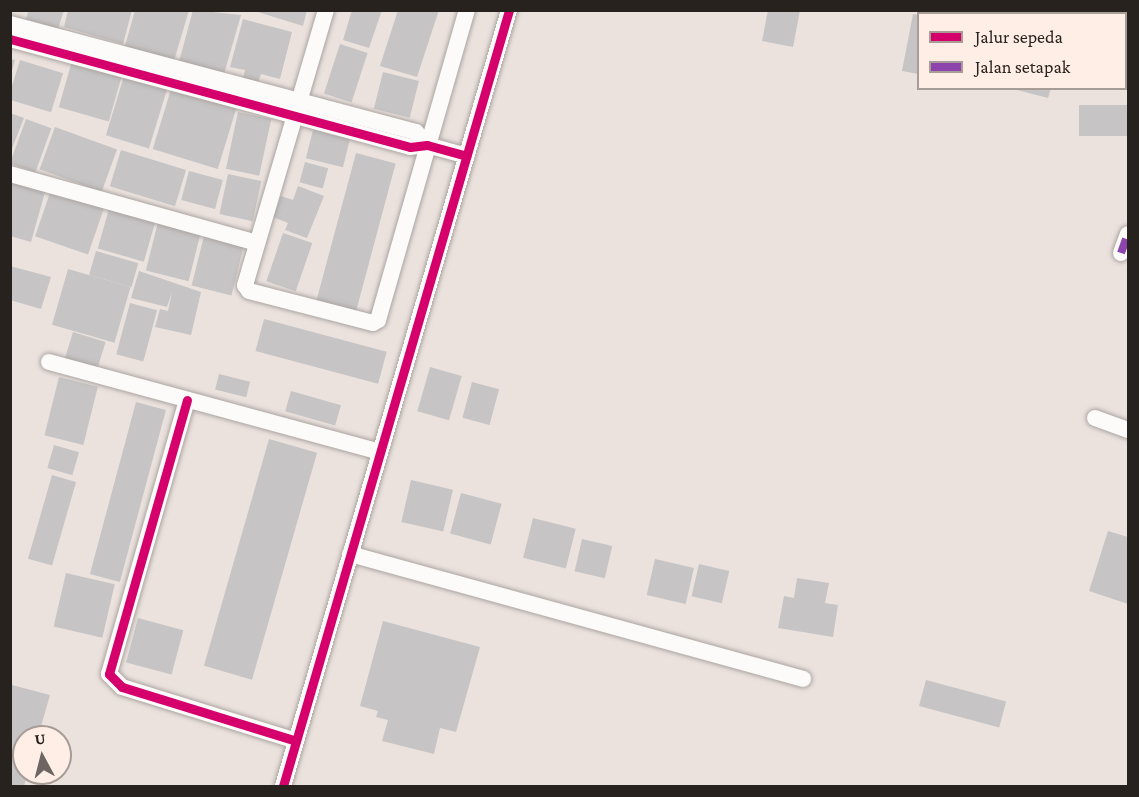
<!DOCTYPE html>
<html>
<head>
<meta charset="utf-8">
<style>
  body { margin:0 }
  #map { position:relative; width:1139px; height:797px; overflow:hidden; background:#ebe2de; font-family:"Crimson Pro",serif }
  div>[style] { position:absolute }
  .building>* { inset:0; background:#c6c4c5; transform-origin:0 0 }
  .roads { filter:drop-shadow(0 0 2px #aba4a0) drop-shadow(0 0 2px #aba4a0) }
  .street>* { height:16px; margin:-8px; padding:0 8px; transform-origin:8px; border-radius:8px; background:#fcfbfa }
  .quiet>* { height:8px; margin-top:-4px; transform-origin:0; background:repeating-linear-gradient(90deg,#8e44ad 0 15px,transparent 0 23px) }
  .cycleway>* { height:9px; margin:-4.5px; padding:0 4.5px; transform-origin:4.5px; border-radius:4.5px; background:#d6006c }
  span { translate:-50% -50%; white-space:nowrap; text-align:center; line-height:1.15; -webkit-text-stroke:4.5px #feeee5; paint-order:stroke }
  .frame { position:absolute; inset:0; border:12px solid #28221f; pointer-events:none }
  .legend { position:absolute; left:917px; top:12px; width:210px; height:78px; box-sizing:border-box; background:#feeee5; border:2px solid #a89c96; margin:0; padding:8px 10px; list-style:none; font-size:18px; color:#28221f }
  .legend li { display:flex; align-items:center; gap:12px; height:30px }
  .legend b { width:30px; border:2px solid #a89c96 }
  .north { position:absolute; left:12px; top:725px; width:60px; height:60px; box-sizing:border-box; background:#feeee5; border:2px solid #a89c96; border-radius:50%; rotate:353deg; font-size:16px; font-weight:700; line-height:24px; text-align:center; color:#28221f }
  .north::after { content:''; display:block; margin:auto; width:21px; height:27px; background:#6c6562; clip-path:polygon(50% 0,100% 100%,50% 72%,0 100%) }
</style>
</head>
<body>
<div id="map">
  <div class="building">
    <div style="clip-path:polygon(29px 10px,64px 10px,58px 29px,26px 19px)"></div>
    <div style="clip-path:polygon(68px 10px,132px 10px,123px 44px,64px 27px)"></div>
    <div style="clip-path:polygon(135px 10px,189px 10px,174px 61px,125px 46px)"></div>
    <div style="clip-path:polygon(193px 10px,241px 15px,224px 74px,179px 62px)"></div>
    <div style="clip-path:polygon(252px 10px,307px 10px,303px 26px)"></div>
    <div style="clip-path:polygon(352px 10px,382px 10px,369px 48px,343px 40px)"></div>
    <div style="clip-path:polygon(398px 10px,439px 10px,417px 77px,380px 66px)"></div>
    <div style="clip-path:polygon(768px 10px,800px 10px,793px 47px,762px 41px)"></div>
    <div style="clip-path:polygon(913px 14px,918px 15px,918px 74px,902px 71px)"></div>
    <div style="clip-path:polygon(243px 19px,292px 32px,280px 79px,261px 74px,258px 83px,243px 79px,245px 70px,230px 67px)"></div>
    <div style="left:340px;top:44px;width:29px;height:52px;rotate:18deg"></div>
    <div style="clip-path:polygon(10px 59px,15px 60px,11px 74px,10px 74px)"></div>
    <div style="left:20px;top:60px;width:45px;height:41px;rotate:17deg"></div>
    <div style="left:72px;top:61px;width:52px;height:48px;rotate:16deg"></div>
    <div style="left:383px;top:72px;width:37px;height:38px;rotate:14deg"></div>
    <div style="left:124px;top:76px;width:45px;height:62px;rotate:17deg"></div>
    <div style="left:172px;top:86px;width:68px;height:66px;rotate:17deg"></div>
    <div style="clip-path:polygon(1009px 88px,1051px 88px,1048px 98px)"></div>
    <div style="left:1079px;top:105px;width:49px;height:31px"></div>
    <div style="left:238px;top:112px;width:34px;height:58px;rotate:12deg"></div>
    <div style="clip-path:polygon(10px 113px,24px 118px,11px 151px,10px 151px)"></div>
    <div style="left:26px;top:119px;width:27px;height:47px;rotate:20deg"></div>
    <div style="left:55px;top:127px;width:66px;height:45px;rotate:20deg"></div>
    <div style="left:313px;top:130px;width:38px;height:29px;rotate:14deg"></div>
    <div style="left:121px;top:150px;width:68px;height:38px;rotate:17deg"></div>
    <div style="left:356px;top:153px;width:41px;height:152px;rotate:15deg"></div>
    <div style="left:305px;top:162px;width:24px;height:21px;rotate:15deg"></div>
    <div style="left:189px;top:171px;width:35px;height:30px;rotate:15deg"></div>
    <div style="left:228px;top:174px;width:34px;height:41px;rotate:12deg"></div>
    <div style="clip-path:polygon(10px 182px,45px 192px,31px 242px,10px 236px)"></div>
    <div style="clip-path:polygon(298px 186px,324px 196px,307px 238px,285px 230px,288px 223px,273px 217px,281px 196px,293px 200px)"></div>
    <div style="left:51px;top:190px;width:56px;height:49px;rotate:19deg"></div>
    <div style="left:109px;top:209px;width:48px;height:41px;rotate:16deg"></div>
    <div style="left:158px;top:222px;width:44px;height:50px;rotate:14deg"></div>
    <div style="left:283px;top:233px;width:31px;height:51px;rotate:19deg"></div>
    <div style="left:204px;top:236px;width:41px;height:51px;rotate:14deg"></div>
    <div style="left:96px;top:251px;width:44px;height:25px;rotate:16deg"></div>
    <div style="clip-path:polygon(10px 266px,51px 277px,41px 309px,10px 300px)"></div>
    <div style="left:68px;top:269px;width:65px;height:58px;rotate:16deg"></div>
    <div style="clip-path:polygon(139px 271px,201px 292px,191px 335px,155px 327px,160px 309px,168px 311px,172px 292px,167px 307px,131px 298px)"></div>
    <div style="left:130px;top:303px;width:28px;height:53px;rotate:15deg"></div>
    <div style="left:264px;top:319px;width:127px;height:33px;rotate:15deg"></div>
    <div style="left:73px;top:332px;width:34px;height:31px;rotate:17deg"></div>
    <div style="left:430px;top:367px;width:33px;height:46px;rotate:16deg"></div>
    <div style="left:219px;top:374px;width:32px;height:16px;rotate:14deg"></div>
    <div style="left:59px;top:377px;width:40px;height:60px;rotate:14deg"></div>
    <div style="left:472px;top:382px;width:28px;height:37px;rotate:15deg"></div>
    <div style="left:291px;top:391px;width:52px;height:21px;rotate:16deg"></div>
    <div style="left:136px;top:402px;width:31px;height:178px;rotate:15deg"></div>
    <div style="left:269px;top:439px;width:50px;height:236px;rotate:16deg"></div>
    <div style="left:54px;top:445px;width:26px;height:24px;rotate:16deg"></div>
    <div style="left:52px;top:475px;width:25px;height:87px;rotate:16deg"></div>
    <div style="left:411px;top:480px;width:43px;height:43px;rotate:13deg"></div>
    <div style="left:461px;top:493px;width:42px;height:42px;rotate:15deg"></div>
    <div style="left:533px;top:518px;width:44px;height:41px;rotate:14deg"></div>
    <div style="clip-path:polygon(1108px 531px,1128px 537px,1128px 604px,1089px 591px)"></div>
    <div style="left:582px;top:539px;width:31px;height:33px;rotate:13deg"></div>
    <div style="left:655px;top:559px;width:40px;height:37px;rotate:13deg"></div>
    <div style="left:699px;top:564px;width:31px;height:33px;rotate:13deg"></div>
    <div style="left:66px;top:573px;width:50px;height:55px;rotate:13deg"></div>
    <div style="clip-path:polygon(797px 578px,829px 583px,825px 603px,838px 605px,833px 637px,778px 628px,784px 596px,794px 598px)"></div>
    <div style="left:138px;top:618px;width:47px;height:46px;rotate:15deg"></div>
    <div style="clip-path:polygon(383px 621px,480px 647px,456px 732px,440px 728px,434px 754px,382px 741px,388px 720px,376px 717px,378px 711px,360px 706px)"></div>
    <div style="left:926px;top:680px;width:83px;height:27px;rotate:15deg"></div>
    <div style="clip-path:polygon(12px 685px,50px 695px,38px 737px,24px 737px,24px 773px,28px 773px,24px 786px,10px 786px)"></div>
  </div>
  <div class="roads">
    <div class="street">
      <div style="left:326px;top:10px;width:287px;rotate:106.4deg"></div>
      <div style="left:245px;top:285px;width:7px;rotate:56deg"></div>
      <div style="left:249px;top:291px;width:128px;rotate:14.5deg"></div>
      <div style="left:373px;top:323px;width:6px;rotate:-31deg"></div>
      <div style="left:378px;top:320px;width:323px;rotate:-74deg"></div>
      <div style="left:10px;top:24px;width:420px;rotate:14.9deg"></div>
      <div style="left:416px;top:132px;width:17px;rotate:50deg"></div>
      <div style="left:10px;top:39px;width:414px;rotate:15.1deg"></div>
      <div style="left:410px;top:147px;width:17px;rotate:-7deg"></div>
      <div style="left:427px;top:145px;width:41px;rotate:15.4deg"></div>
      <div style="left:10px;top:174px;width:256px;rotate:15.6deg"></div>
      <div style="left:1121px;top:253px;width:20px;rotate:-70deg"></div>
      <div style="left:49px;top:362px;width:343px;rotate:15.2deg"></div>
      <div style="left:187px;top:400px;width:285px;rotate:105.9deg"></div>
      <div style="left:109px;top:674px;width:18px;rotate:45deg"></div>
      <div style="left:122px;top:687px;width:182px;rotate:17.2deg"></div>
      <div style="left:1095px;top:418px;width:35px;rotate:20deg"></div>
      <div style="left:350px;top:554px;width:470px;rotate:15.4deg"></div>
      <div style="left:283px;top:786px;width:808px;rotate:-73.76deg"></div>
    </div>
  </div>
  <div class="quiet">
    <div style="left:1121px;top:253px;width:20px;rotate:-70deg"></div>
  </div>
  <div class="cycleway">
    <div style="left:10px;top:39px;width:414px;rotate:15.1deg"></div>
    <div style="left:410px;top:147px;width:17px;rotate:-7deg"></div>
    <div style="left:427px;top:145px;width:41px;rotate:15.4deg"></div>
    <div style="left:187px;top:400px;width:285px;rotate:105.9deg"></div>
    <div style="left:109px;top:674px;width:18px;rotate:45deg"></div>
    <div style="left:122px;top:687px;width:182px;rotate:17.2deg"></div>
    <div style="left:283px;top:786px;width:808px;rotate:-73.76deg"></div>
  </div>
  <div class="frame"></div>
  <ul class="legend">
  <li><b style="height:8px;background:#d6006c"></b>Jalur sepeda</li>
  <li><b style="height:8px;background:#8e44ad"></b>Jalan setapak</li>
  </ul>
  <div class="north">U</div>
</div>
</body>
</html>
